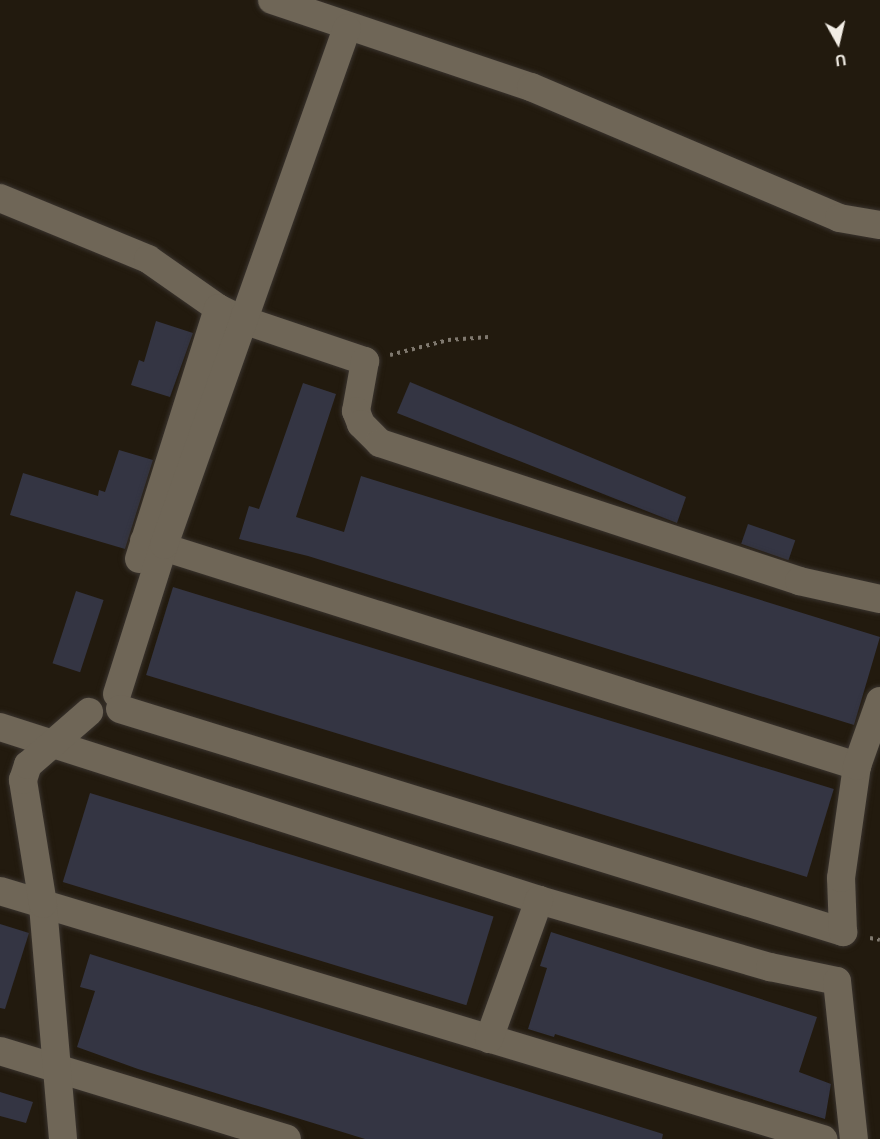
<!DOCTYPE html>
<html>
<head>
<meta charset="utf-8">
<style>
  body { margin:0 }
  #map { position:relative; width:880px; height:1139px; overflow:hidden; background:#221a0e; font-family:"Space Grotesk",sans-serif }
  div>[style] { position:absolute }
  .building>* { inset:0; background:#343543; transform-origin:0 0 }
  .path>* { height:4px; margin-top:-2px; transform-origin:0; background:repeating-linear-gradient(90deg,#7f786e 0 3px,transparent 0 7.5px) }
  .roads { filter:drop-shadow(0 0 2px #39332e) drop-shadow(0 0 2px #39332e) }
  .minor>* { height:28px; margin:-14px; padding:0 14px; transform-origin:14px; border-radius:14px; background:#6f6657 }
  span { translate:-50% -50%; white-space:nowrap; text-align:center; line-height:1.15; -webkit-text-stroke:4.5px #221a0e; paint-order:stroke }
  .north { position:absolute; left:808px; top:12px; width:60px; height:60px; -webkit-text-stroke:4px #221a0e; paint-order:stroke; rotate:172deg; font-size:16px; font-weight:700; line-height:24px; text-align:center; color:#f2ede5 }
  .north::after { content:''; display:block; margin:auto; width:21px; height:27px; background:#f2ede5; clip-path:polygon(50% 0,100% 100%,50% 72%,0 100%) }
</style>
</head>
<body>
<div id="map">
  <div class="building">
    <div style="clip-path:polygon(156px 321px,193px 333px,170px 397px,131px 385px,139px 360px,144px 362px)"></div>
    <div style="clip-path:polygon(410px 382px,686px 497px,677px 523px,397px 413px)"></div>
    <div style="clip-path:polygon(303px 383px,336px 394px,296px 517px,344px 532px,361px 476px,880px 637px,854px 725px,308px 556px,239px 539px,249px 506px,259px 509px)"></div>
    <div style="clip-path:polygon(119px 450px,153px 460px,125px 549px,10px 515px,23px 473px,98px 496px,99px 490px,105px 492px)"></div>
    <div style="left:748px;top:524px;width:50px;height:21px;rotate:19deg"></div>
    <div style="left:173px;top:587px;width:691px;height:92px;rotate:17deg"></div>
    <div style="left:76px;top:591px;width:29px;height:76px;rotate:18deg"></div>
    <div style="left:90px;top:793px;width:422px;height:93px;rotate:17deg"></div>
    <div style="clip-path:polygon(0 924px,29px 933px,5px 1009px,0 1008px)"></div>
    <div style="clip-path:polygon(551px 932px,817px 1017px,799px 1072px,831px 1084px,825px 1119px,555px 1034px,554px 1037px,528px 1029px,547px 968px,540px 966px)"></div>
    <div style="clip-path:polygon(90px 954px,663px 1134px,662px 1139px,365px 1139px,138px 1069px,77px 1047px,95px 991px,80px 987px)"></div>
    <div style="clip-path:polygon(0 1092px,33px 1102px,26px 1123px,0 1116px)"></div>
  </div>
  <div class="path">
    <div style="left:390px;top:355px;width:60px;rotate:-14.5deg"></div>
    <div style="left:448px;top:340px;width:41px;rotate:-4.2deg"></div>
    <div style="left:870px;top:938px;width:10px;rotate:11deg"></div>
  </div>
  <div class="roads">
    <div class="minor">
      <div style="left:272px;top:0;width:273px;rotate:18.6deg"></div>
      <div style="left:531px;top:87px;width:335px;rotate:23deg"></div>
      <div style="left:839px;top:218px;width:42px;rotate:9.7deg"></div>
      <div style="left:0;top:198px;width:160px;rotate:22.4deg"></div>
      <div style="left:148px;top:259px;width:85px;rotate:35deg"></div>
      <div style="left:218px;top:308px;width:28px;rotate:26deg"></div>
      <div style="left:243px;top:320px;width:129px;rotate:18.6deg"></div>
      <div style="left:365px;top:361px;width:51px;rotate:100.2deg"></div>
      <div style="left:356px;top:411px;width:14px;rotate:69deg"></div>
      <div style="left:361px;top:424px;width:27px;rotate:45deg"></div>
      <div style="left:380px;top:443px;width:441px;rotate:18.2deg"></div>
      <div style="left:799px;top:581px;width:83px;rotate:12.5deg"></div>
      <div style="left:144px;top:541px;width:748px;rotate:17.51deg"></div>
      <div style="left:139px;top:559px;width:263px;rotate:-72.5deg"></div>
      <div style="left:117px;top:694px;width:156px;rotate:-72.5deg"></div>
      <div style="left:164px;top:545px;width:548px;rotate:-70.51deg"></div>
      <div style="left:120px;top:709px;width:757px;rotate:17.14deg"></div>
      <div style="left:843px;top:932px;width:54px;rotate:-92.1deg"></div>
      <div style="left:841px;top:878px;width:113px;rotate:-81.9deg"></div>
      <div style="left:857px;top:766px;width:69px;rotate:-70.5deg"></div>
      <div style="left:0;top:727px;width:566px;rotate:17.79deg"></div>
      <div style="left:539px;top:900px;width:241px;rotate:16.2deg"></div>
      <div style="left:770px;top:967px;width:68px;rotate:11.8deg"></div>
      <div style="left:837px;top:981px;width:159px;rotate:83.9deg"></div>
      <div style="left:0;top:891px;width:860px;rotate:16.77deg"></div>
      <div style="left:489px;top:1039px;width:148px;rotate:-70.2deg"></div>
      <div style="left:0;top:1051px;width:300px;rotate:17deg"></div>
      <div style="left:63px;top:1139px;width:236px;rotate:-94.9deg"></div>
      <div style="left:43px;top:904px;width:126px;rotate:-99.2deg"></div>
      <div style="left:23px;top:780px;width:16px;rotate:-72deg"></div>
      <div style="left:28px;top:765px;width:81px;rotate:-41deg"></div>
    </div>
  </div>
  <div class="north">U</div>
</div>
</body>
</html>
